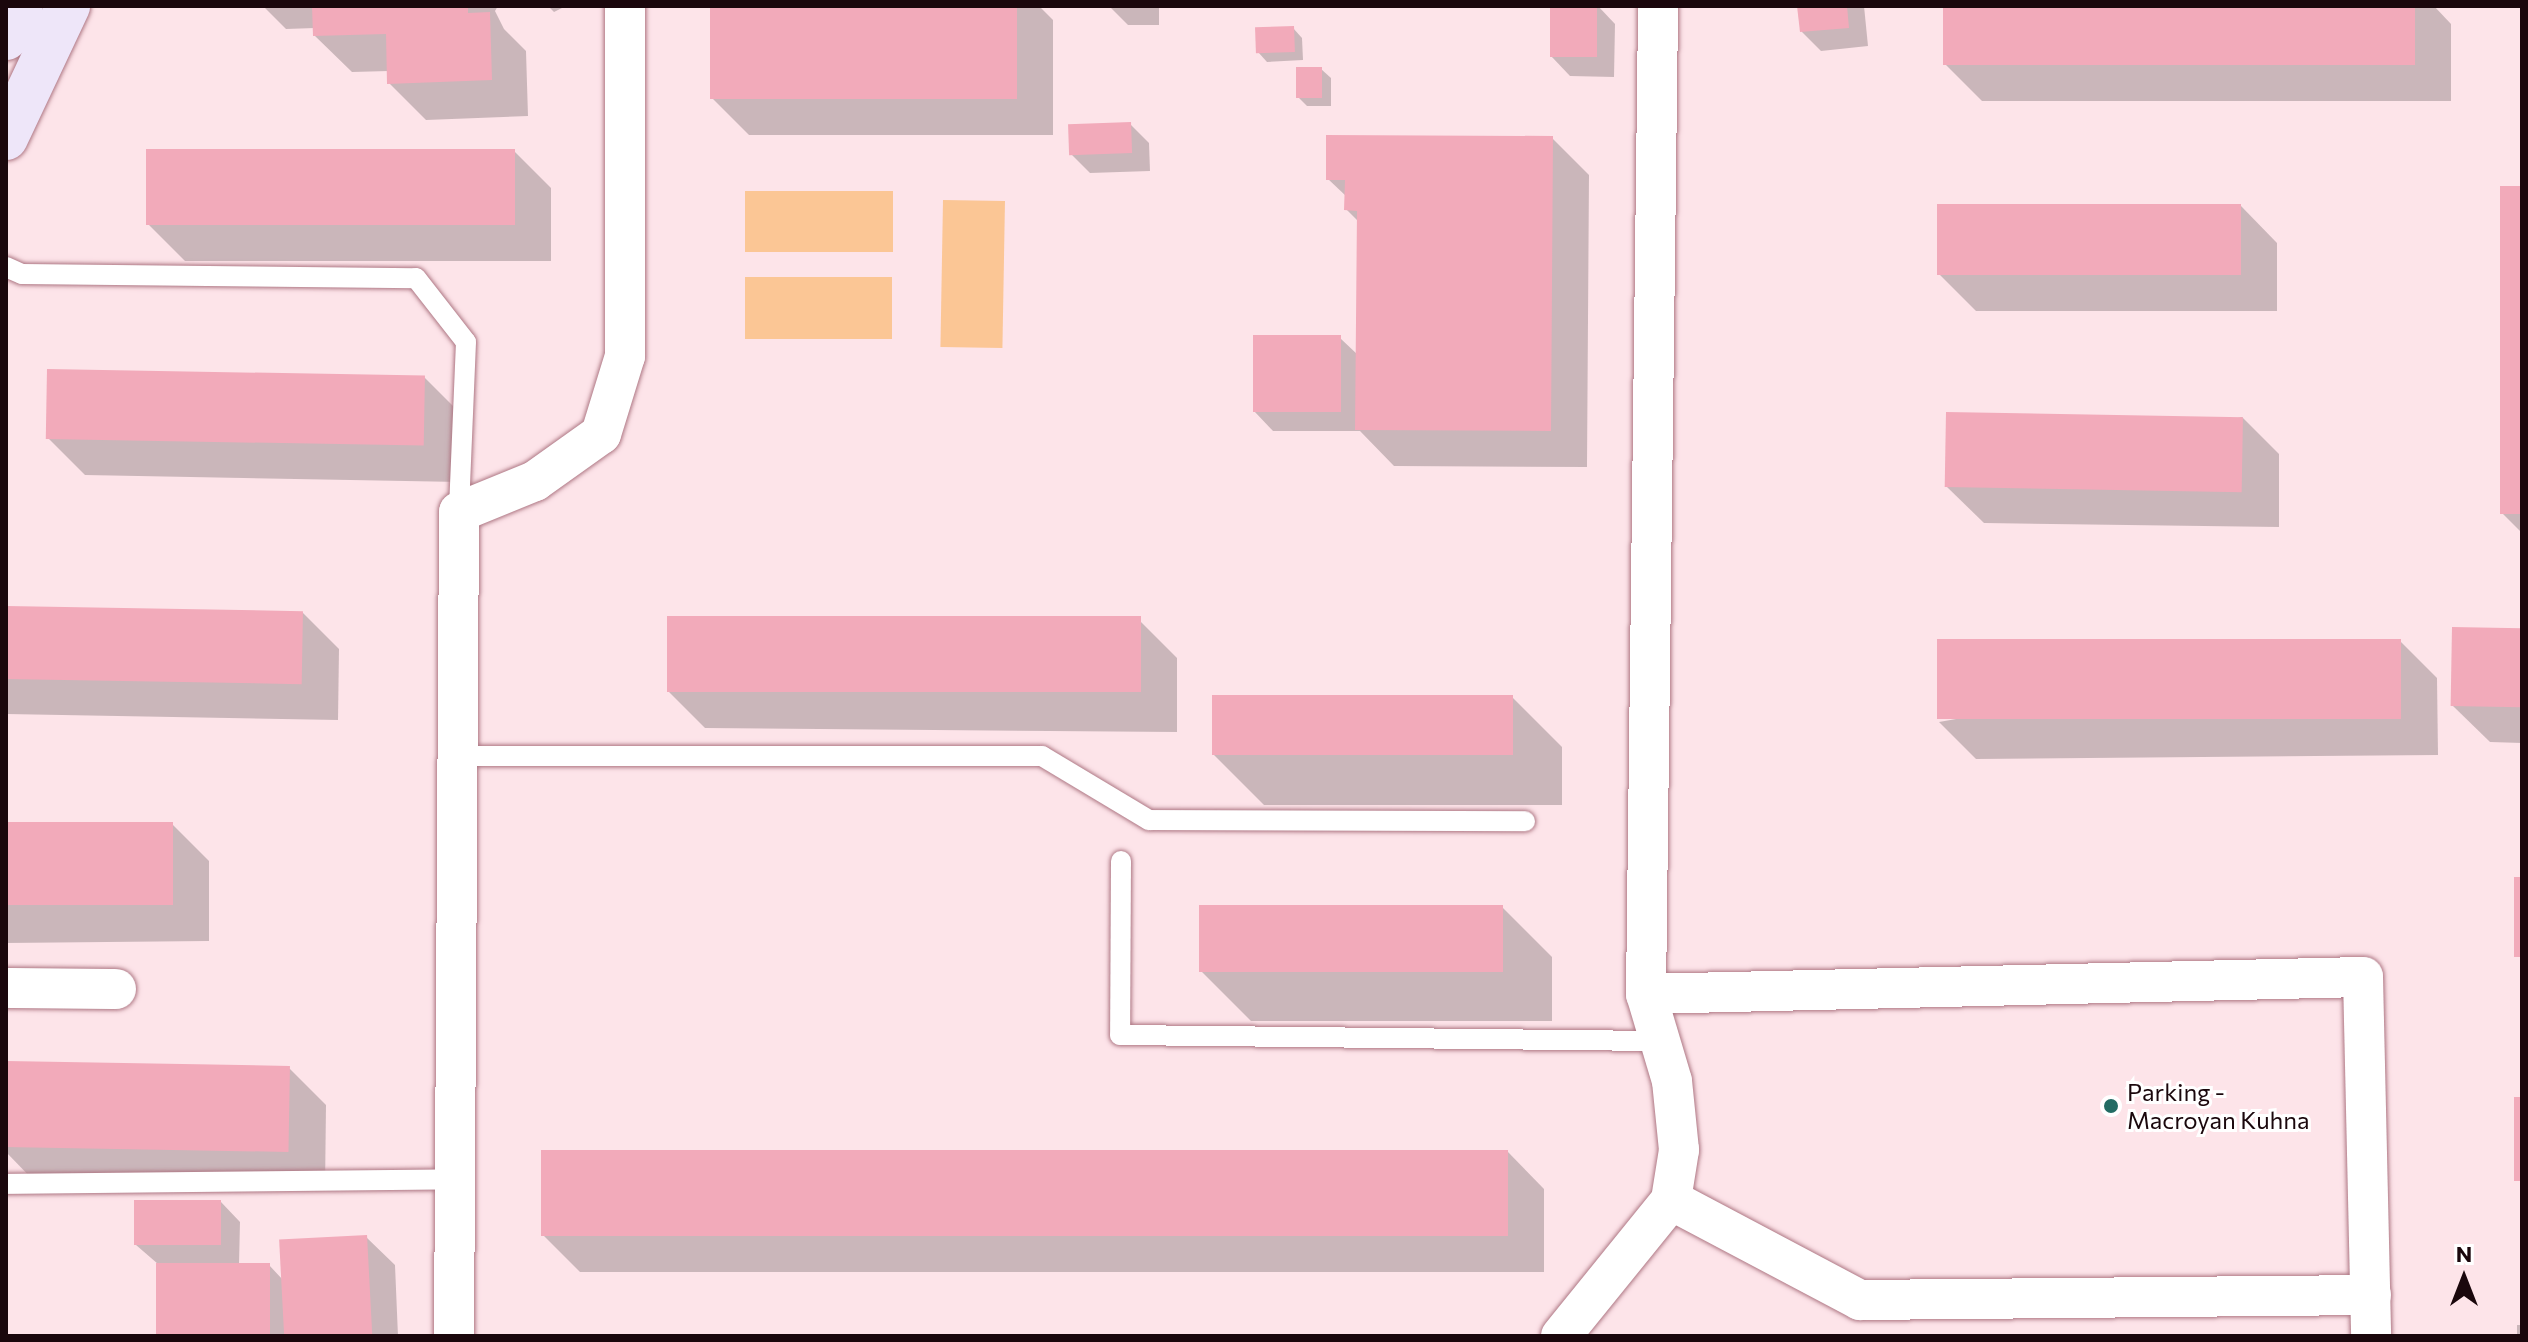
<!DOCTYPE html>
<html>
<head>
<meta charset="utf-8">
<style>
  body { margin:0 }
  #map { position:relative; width:2528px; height:1342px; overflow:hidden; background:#fde4e9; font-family:Commissioner,sans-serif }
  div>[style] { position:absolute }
  .green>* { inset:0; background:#fbc695; transform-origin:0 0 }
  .shadow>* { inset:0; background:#0003; transform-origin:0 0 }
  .building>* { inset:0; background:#f2aaba; transform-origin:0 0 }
  .roads { filter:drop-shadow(0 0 2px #ae7784) drop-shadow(0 0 2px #ae7784) }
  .service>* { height:20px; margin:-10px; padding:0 10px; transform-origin:10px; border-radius:10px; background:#fff }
  .minor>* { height:40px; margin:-20px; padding:0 20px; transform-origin:20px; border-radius:20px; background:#fff }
  .secondary>* { height:44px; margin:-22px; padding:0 22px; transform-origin:22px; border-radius:22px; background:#eee6f9 }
  .dots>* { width:22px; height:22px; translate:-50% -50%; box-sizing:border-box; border:4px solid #fff; border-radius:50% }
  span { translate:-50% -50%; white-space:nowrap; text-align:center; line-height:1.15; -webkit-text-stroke:6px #fff; paint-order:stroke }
  .poi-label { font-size:24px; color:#1a070c }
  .left { translate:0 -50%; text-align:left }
  .frame { position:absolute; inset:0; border:8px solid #1a070c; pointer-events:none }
  .north { position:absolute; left:2424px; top:1238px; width:80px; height:80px; -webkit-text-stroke:6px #fff; paint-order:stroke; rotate:0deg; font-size:22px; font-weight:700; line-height:32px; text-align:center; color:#1a070c }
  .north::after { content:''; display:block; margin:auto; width:28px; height:36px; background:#1a070c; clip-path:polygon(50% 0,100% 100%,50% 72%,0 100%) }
</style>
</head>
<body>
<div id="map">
  <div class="green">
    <div style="left:745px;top:191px;width:148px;height:61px"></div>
    <div style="left:943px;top:200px;width:62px;height:147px;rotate:1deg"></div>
    <div style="left:745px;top:277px;width:147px;height:62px"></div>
  </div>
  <div class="shadow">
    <div style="clip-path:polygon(263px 6px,498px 6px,495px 11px,504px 29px,526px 51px,528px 116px,426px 120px,389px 83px,389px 71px,352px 72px,315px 36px,315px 28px,286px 29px)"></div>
    <div style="clip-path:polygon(548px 6px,566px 6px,554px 12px)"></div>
    <div style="clip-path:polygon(712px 6px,1039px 6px,1053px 20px,1053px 135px,749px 135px,712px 98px)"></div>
    <div style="clip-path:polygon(1109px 6px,1159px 6px,1159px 25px,1128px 25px)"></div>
    <div style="clip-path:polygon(1552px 6px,1598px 6px,1615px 24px,1614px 77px,1570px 76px,1551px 56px)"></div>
    <div style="clip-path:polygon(1799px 6px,1864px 6px,1868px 46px,1821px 51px,1802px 32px)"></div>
    <div style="clip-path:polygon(1945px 6px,2434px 6px,2451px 24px,2451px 101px,1982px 101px,1945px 64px)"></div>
    <div style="clip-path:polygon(1293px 28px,1302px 38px,1303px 60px,1267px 62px,1258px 52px)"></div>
    <div style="clip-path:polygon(1321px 69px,1331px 78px,1331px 106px,1307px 106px,1298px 97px)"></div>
    <div style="clip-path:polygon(1130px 124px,1149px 143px,1150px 171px,1090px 173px,1071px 154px)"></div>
    <div style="clip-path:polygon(1552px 138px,1589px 175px,1587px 467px,1394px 466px,1360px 431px,1273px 431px,1254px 411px,1340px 338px,1358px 355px,1358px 221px,1346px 209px,1347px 197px,1328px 179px)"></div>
    <div style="clip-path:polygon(514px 151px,551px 188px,551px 261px,185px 261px,148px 224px)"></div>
    <div style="clip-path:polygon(2522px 188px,2522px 533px,2502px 513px)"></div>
    <div style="clip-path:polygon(2241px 206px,2277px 243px,2277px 311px,1976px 311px,1939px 274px)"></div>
    <div style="clip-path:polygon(424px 377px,461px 414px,460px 482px,85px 475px,48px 438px)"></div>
    <div style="clip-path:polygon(2242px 417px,2279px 454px,2279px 527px,1984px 523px,1947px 487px)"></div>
    <div style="clip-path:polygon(6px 608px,302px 612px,339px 649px,338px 720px,6px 714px)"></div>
    <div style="clip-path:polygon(1140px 621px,1177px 658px,1177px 732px,705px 728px,668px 691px)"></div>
    <div style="clip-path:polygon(2522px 630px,2522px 743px,2490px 742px,2453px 706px)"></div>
    <div style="clip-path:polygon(2400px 641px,2437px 678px,2438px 755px,1976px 759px,1939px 722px)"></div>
    <div style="clip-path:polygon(1512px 697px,1562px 747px,1562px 805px,1264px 805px,1214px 755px)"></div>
    <div style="clip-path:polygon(172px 824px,209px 861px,209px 941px,6px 943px,6px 825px)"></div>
    <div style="clip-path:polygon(1502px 907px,1552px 957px,1552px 1021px,1251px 1021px,1201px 971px)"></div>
    <div style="clip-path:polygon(6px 1063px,290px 1069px,326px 1105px,325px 1189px,36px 1183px,6px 1152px)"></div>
    <div style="clip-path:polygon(1508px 1152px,1544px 1189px,1544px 1272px,580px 1272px,543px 1235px)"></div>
    <div style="clip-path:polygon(221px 1202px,240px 1222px,239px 1265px,269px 1265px,283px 1280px,366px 1237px,395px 1265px,398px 1336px,158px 1336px,158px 1264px,136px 1245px)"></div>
    <div style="left:2517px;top:1325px;width:5px;height:11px"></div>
  </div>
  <div class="building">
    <div style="clip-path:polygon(312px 6px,468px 6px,468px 13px,490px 12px,492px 80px,387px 84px,386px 34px,313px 36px)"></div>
    <div style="left:710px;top:6px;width:307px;height:93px"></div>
    <div style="left:1550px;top:6px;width:47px;height:51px"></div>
    <div style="clip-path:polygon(1797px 6px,1847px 6px,1849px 28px,1800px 32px)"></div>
    <div style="left:1943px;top:6px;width:472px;height:59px"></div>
    <div style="left:1294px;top:26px;width:26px;height:39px;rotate:88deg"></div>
    <div style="left:1296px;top:67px;width:26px;height:31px"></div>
    <div style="left:1131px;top:122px;width:31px;height:63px;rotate:88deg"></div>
    <div style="clip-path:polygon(1326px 135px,1553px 136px,1551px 431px,1355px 430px,1357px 211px,1344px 210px,1345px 180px,1326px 180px)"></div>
    <div style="left:146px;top:149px;width:369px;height:76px"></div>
    <div style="left:2500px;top:186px;width:22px;height:328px"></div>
    <div style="left:1937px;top:204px;width:304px;height:71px"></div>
    <div style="left:1253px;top:335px;width:88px;height:77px"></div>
    <div style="left:47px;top:369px;width:378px;height:70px;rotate:1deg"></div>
    <div style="left:1946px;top:412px;width:297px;height:75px;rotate:1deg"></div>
    <div style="left:6px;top:606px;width:297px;height:73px;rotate:1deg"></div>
    <div style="left:667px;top:616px;width:474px;height:76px"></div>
    <div style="left:2452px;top:627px;width:70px;height:79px;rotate:1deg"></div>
    <div style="left:2401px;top:639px;width:80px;height:464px;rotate:90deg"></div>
    <div style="left:1212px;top:695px;width:301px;height:60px"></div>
    <div style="left:173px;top:822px;width:83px;height:167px;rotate:90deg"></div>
    <div style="left:2514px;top:877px;width:8px;height:80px"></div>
    <div style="left:1199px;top:905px;width:304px;height:67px"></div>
    <div style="left:6px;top:1061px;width:284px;height:86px;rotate:1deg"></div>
    <div style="left:2522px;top:1097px;width:84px;height:8px;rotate:90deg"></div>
    <div style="left:541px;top:1150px;width:967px;height:86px"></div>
    <div style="left:134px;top:1200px;width:87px;height:45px"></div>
    <div style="left:367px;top:1235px;width:101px;height:88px;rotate:87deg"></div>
    <div style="left:156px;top:1263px;width:114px;height:73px"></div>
  </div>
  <div class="roads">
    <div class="service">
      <div style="left:6px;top:267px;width:17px;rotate:24deg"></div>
      <div style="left:22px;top:274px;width:394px;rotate:0.6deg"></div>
      <div style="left:416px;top:278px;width:81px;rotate:52deg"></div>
      <div style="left:466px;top:342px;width:170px;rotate:92.4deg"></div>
      <div style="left:458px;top:756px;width:584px"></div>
      <div style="left:1042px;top:756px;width:125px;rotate:30.9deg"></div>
      <div style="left:1149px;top:820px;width:376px;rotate:0.2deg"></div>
      <div style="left:1121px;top:861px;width:174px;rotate:90.3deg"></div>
      <div style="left:1120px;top:1035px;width:541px;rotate:0.64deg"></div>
      <div style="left:6px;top:1184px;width:449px;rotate:-0.6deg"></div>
    </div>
    <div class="minor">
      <div style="left:6px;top:988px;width:110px;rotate:0.5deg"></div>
      <div style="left:1646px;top:994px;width:717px;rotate:-1.36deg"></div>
      <div style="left:2363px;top:977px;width:359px;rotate:88.7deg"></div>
      <div style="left:1671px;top:1200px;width:214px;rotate:27.9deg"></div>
      <div style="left:1860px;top:1300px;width:511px;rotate:-0.56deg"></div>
      <div style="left:454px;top:1336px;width:824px;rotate:-89.65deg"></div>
      <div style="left:459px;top:512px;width:82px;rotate:-22.2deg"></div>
      <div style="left:535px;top:481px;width:81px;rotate:-35.5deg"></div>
      <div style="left:601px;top:434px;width:82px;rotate:-72.9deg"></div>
      <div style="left:625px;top:356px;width:350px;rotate:-90deg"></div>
      <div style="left:1561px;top:1336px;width:175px;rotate:-51deg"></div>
      <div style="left:1671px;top:1200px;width:51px;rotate:-80.9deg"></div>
      <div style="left:1679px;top:1150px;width:69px;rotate:-95.8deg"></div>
      <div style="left:1672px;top:1081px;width:91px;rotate:-106.6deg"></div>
      <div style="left:1646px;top:994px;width:988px;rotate:-89.3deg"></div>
    </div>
    <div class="secondary">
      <div style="left:6px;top:38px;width:35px;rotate:-65deg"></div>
      <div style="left:6px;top:138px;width:146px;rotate:-64.8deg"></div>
    </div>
  </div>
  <div class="dots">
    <div style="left:2111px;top:1106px;background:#226b63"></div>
  </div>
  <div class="poi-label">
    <span class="left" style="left:2127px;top:1106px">Parking -<br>Macroyan Kuhna</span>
  </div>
  <div class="frame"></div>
  <div class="north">N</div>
</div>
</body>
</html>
